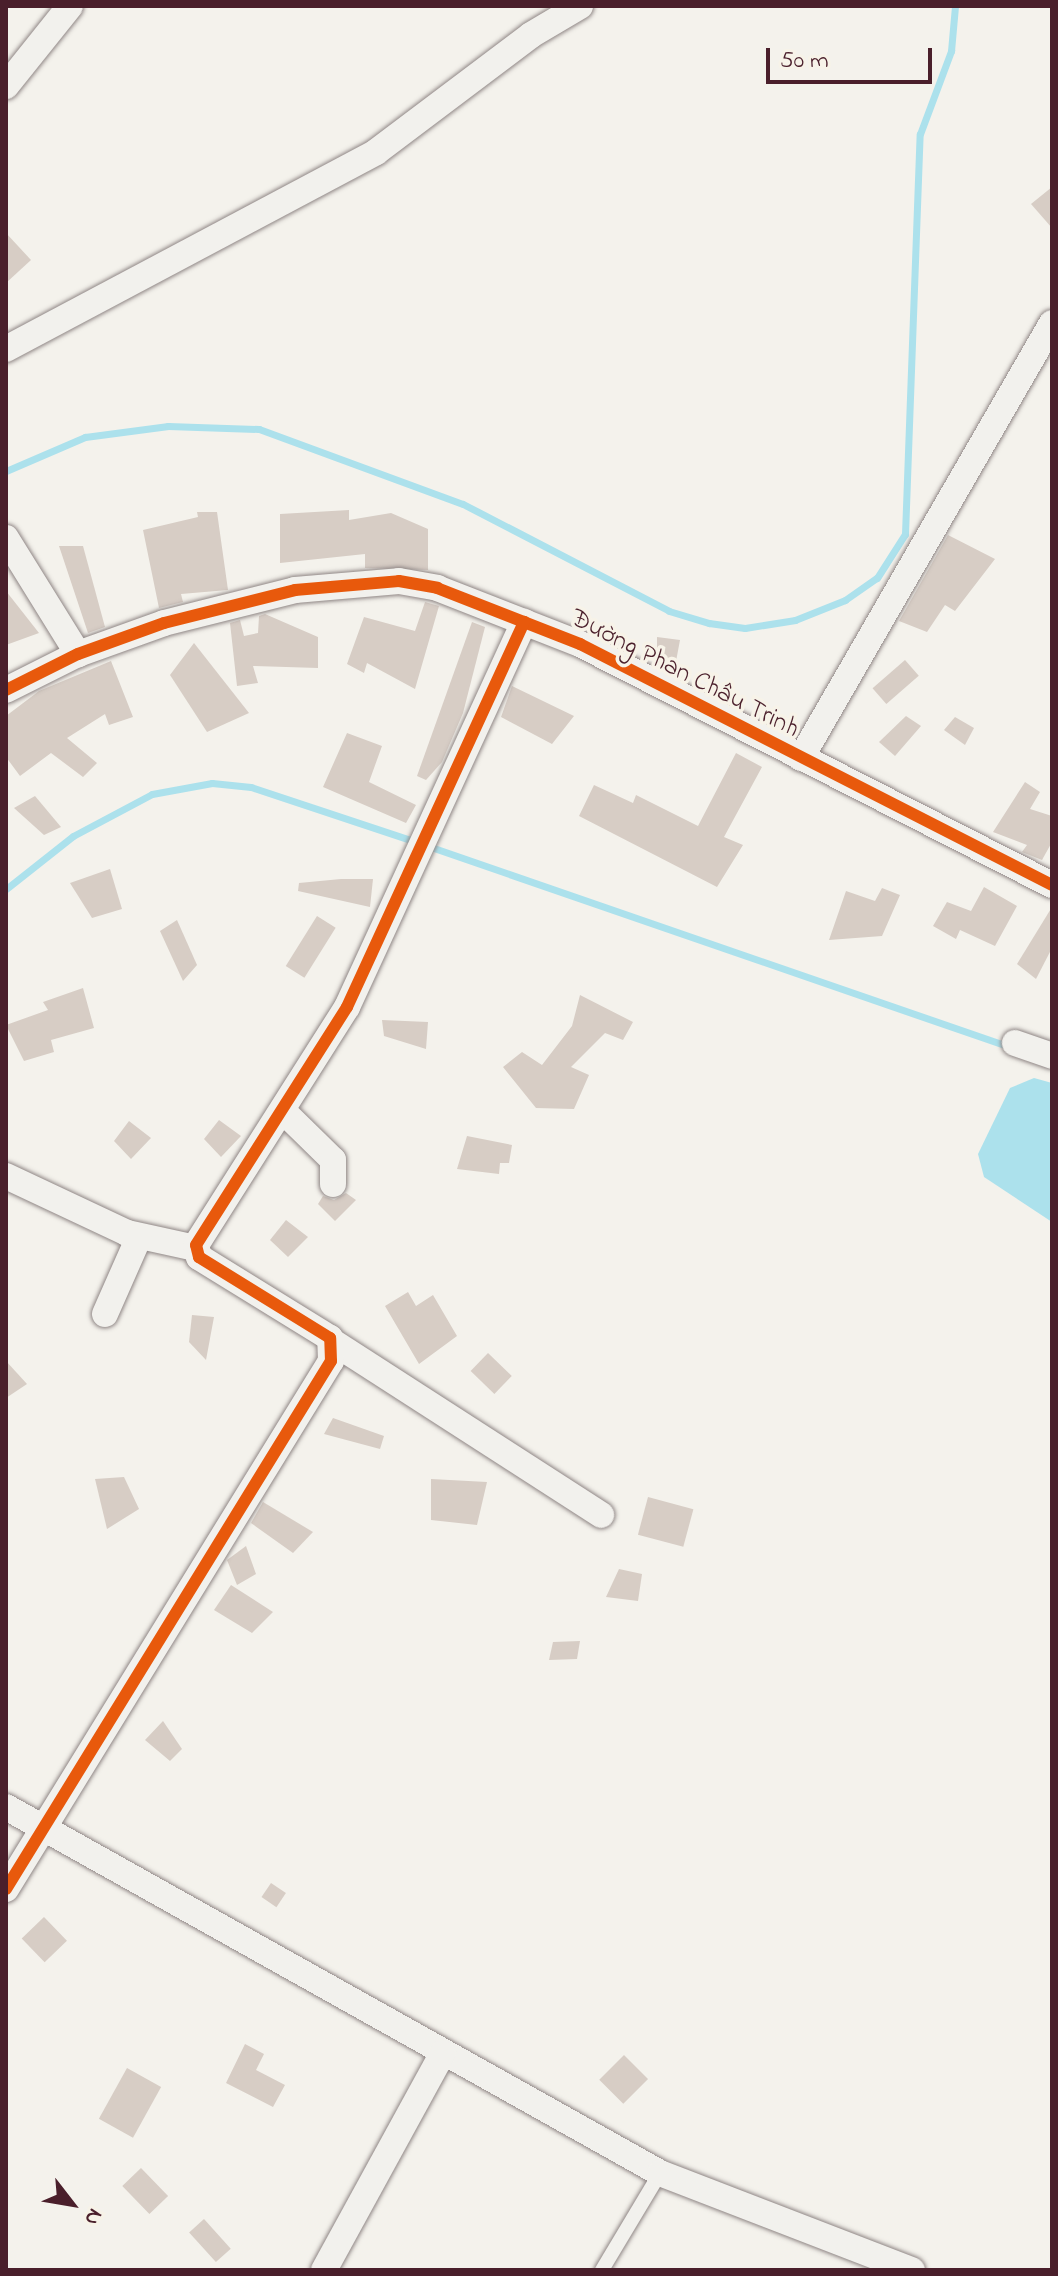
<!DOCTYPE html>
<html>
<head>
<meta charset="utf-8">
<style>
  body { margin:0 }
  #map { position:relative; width:1058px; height:2276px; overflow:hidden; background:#f4f2ec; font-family:"Indie Flower",sans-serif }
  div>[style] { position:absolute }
  .water>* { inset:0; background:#ace1ec }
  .stream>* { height:7px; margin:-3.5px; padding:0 3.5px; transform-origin:3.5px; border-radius:3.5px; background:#ace1ec }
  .building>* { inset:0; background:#d7cdc5; transform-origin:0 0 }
  .roads { filter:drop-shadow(0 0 2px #8f8685) drop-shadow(0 0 2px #8f8685) }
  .service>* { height:14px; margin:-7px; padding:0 7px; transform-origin:7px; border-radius:7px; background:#f2f1ed }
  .minor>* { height:26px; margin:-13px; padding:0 13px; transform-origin:13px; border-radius:13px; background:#f2f1ed }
  .cycleway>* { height:12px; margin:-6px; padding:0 6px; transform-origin:6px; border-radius:6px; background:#e8590c }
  span { translate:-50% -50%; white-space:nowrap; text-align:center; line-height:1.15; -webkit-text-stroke:7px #f7f3e8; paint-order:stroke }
  .street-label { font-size:26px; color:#4a1f2b }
  .frame { position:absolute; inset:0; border:8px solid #4a1f2b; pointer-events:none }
  .north { position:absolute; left:32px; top:2164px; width:80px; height:80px; -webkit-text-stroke:6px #f7f3e8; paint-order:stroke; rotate:121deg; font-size:22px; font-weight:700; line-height:32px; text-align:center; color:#4a1f2b }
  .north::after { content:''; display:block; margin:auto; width:28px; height:36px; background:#4a1f2b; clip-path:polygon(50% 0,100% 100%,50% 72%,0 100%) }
  .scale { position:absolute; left:766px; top:48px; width:166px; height:36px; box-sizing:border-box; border:4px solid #4a1f2b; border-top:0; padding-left:10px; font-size:24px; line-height:28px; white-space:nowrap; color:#4a1f2b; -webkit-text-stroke:6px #f7f3e8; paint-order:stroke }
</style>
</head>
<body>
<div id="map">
  <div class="water">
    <div style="clip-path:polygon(1034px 1078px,1052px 1083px,1052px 1222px,984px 1177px,978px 1154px,1010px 1088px)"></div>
  </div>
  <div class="stream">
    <div style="left:6px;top:471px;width:86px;rotate:-23.3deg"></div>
    <div style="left:85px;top:437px;width:84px;rotate:-7.5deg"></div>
    <div style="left:168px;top:426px;width:91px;rotate:1.9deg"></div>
    <div style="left:259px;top:429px;width:217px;rotate:20.2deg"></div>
    <div style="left:463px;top:504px;width:232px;rotate:27.4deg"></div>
    <div style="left:669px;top:611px;width:42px;rotate:16.7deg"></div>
    <div style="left:709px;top:623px;width:36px;rotate:8deg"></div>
    <div style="left:745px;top:628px;width:51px;rotate:-9.1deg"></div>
    <div style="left:795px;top:620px;width:54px;rotate:-21.8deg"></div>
    <div style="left:845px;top:600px;width:39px;rotate:-35deg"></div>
    <div style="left:877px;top:578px;width:52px;rotate:-57.5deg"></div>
    <div style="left:905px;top:534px;width:400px;rotate:-87.9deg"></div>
    <div style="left:920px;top:134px;width:89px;rotate:-69.5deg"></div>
    <div style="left:951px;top:51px;width:45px;rotate:-84.9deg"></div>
    <div style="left:428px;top:846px;width:616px;rotate:19.05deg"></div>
    <div style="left:6px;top:889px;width:85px;rotate:-38.3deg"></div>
    <div style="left:73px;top:836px;width:89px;rotate:-28deg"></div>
    <div style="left:152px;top:794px;width:61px;rotate:-10.4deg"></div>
    <div style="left:212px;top:783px;width:39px;rotate:6deg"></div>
    <div style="left:251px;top:787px;width:174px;rotate:18.4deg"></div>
  </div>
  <div class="building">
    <div style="clip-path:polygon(1052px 187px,1052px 228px,1031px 204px)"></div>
    <div style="clip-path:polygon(6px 233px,31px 260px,6px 283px)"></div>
    <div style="clip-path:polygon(349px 510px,349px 520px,391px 513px,428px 529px,428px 570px,365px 568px,365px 554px,280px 563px,280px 514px)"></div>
    <div style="clip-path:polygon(197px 512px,217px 512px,228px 590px,181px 594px,183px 602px,159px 608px,143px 530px,198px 517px)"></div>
    <div style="clip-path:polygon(948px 535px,995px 559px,955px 611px,945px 605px,927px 632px,899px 621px)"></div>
    <div style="clip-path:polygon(59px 546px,83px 546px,105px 627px,88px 633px)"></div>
    <div style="clip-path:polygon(6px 591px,39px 633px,6px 645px)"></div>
    <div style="clip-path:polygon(425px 602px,439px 606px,415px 689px,367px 663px,364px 673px,347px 664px,364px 617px,415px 631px)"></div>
    <div style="clip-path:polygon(265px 614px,318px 637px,318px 668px,253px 666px,258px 683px,237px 686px,230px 623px,240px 620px,244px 636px,258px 633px,259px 616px)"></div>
    <div style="clip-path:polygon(472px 622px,485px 627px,463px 713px,442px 762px,426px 780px,417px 776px)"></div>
    <div style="clip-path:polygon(657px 637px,680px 640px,674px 672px,657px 663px)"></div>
    <div style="clip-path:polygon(194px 643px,249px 713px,207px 732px,170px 675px)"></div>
    <div style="left:905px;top:660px;width:21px;height:43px;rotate:49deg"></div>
    <div style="clip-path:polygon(111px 661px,133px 717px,109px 725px,105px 714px,67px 738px,97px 763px,83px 777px,51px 753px,20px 776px,6px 757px,6px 716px,39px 691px)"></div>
    <div style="clip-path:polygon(512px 686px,574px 716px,552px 744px,501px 717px)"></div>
    <div style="clip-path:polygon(906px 716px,921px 726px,895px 756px,879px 742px)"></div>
    <div style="clip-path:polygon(955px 717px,974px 728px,965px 745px,944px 730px)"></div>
    <div style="clip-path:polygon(347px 733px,382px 746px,369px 782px,416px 805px,406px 823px,323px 787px)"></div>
    <div style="clip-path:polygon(736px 753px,762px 767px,724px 837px,743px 845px,717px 887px,579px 816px,594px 785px,633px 803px,636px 795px,698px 826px)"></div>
    <div style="clip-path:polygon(1025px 782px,1040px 792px,1030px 809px,1052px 816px,1052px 842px,1042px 860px,1022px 852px,1027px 845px,993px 832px)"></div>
    <div style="clip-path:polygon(35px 796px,61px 827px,44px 835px,14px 808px)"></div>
    <div style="clip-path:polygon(110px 869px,122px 909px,92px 918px,70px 883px)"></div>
    <div style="clip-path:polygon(341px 879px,373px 879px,370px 907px,298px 891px,299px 883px)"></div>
    <div style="clip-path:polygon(984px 887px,1017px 906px,995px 946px,960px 930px,956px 939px,933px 926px,947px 902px,971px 911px)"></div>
    <div style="clip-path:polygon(882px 888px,900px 895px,882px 936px,829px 940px,846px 891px,875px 901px)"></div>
    <div style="clip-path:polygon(1052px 907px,1052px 948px,1036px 979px,1017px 964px)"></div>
    <div style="left:317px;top:916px;width:22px;height:59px;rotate:32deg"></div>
    <div style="clip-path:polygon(177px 920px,197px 965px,183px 981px,160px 931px)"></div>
    <div style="clip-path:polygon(83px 988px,94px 1028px,51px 1040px,54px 1052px,24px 1061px,6px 1025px,48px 1010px,43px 1002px)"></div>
    <div style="clip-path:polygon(580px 995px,633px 1022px,623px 1040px,605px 1033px,571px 1067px,589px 1075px,574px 1109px,536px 1108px,503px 1067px,522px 1052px,542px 1065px,572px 1026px)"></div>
    <div style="clip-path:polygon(382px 1020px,428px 1022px,426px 1049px,384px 1036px)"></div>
    <div style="clip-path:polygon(219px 1120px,241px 1136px,221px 1157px,204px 1139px)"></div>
    <div style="clip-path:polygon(129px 1121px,151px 1138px,131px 1159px,114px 1141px)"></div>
    <div style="clip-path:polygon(467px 1136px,512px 1145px,509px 1163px,500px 1163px,499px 1174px,457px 1169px)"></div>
    <div style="clip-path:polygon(346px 1193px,356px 1200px,335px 1221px,318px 1204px,323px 1196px,334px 1200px)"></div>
    <div style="clip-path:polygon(286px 1220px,308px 1237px,288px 1257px,270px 1240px)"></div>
    <div style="clip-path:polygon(408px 1292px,416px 1306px,433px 1295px,457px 1336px,419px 1364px,385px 1306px)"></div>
    <div style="clip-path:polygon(192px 1315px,214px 1317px,206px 1360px,189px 1342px)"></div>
    <div style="left:488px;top:1353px;width:33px;height:25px;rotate:44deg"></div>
    <div style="clip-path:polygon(6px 1361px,27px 1384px,6px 1398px)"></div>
    <div style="clip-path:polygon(333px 1418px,384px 1436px,380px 1449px,324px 1434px)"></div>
    <div style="clip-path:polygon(124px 1477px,139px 1509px,107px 1529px,95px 1479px)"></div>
    <div style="clip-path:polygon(431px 1479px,487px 1482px,477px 1525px,431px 1520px)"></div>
    <div style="left:648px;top:1497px;width:47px;height:39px;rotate:15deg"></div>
    <div style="clip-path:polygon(263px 1502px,313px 1532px,293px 1553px,251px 1523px)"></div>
    <div style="clip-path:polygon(246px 1546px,256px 1574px,237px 1585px,227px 1560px)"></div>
    <div style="clip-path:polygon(619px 1569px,642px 1574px,638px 1601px,606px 1597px)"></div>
    <div style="clip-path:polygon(231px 1585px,273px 1612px,252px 1633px,214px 1610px)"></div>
    <div style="clip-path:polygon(580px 1641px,577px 1659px,549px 1660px,553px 1642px)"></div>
    <div style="clip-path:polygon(163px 1721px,182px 1749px,170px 1761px,145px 1740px)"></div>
    <div style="left:271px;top:1883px;width:18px;height:17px;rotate:34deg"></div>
    <div style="left:44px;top:1917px;width:33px;height:31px;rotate:46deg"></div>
    <div style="clip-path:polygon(245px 2044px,264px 2054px,256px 2070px,285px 2085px,273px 2107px,226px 2083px)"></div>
    <div style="left:624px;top:2055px;width:34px;height:35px;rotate:45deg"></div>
    <div style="left:127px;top:2068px;width:39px;height:58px;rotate:29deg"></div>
    <div style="left:141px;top:2168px;width:39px;height:26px;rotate:46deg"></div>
    <div style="left:204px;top:2219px;width:40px;height:20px;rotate:48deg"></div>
  </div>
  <div class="roads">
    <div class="service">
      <div style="left:602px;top:2270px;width:113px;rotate:-59.1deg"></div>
    </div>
    <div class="minor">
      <div style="left:6px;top:86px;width:102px;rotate:-51.3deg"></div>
      <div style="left:6px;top:349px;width:419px;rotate:-28deg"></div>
      <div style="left:376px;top:152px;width:194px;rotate:-37deg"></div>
      <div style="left:531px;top:35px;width:57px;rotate:-30.6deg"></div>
      <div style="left:6px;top:538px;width:137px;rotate:58.2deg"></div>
      <div style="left:6px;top:690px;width:80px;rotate:-26.6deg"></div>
      <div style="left:78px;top:654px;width:91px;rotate:-19.8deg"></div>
      <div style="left:164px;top:623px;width:135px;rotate:-14.1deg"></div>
      <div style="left:295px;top:590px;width:104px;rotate:-4.9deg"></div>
      <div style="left:399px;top:581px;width:39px;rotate:10deg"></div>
      <div style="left:437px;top:588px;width:154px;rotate:21.4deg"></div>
      <div style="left:580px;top:644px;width:530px;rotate:27.05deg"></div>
      <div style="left:801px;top:758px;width:502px;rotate:-60.01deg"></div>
      <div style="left:1015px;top:1043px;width:39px;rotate:19deg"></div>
      <div style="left:283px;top:1111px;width:70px;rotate:44.4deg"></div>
      <div style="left:333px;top:1160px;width:24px;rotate:90deg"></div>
      <div style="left:6px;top:1176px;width:134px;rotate:25.2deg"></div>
      <div style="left:127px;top:1233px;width:70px;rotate:12.4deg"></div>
      <div style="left:105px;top:1314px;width:84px;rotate:-66.2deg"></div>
      <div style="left:333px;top:1342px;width:319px;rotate:32.8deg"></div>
      <div style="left:6px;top:1807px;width:749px;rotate:29.23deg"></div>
      <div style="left:660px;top:2173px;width:270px;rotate:21.1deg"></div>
      <div style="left:6px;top:1889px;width:620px;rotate:-58.39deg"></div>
      <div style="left:331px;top:1361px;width:23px;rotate:-92deg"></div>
      <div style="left:330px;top:1338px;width:154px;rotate:-148.3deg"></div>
      <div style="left:199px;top:1257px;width:12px;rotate:-104deg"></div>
      <div style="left:196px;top:1245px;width:282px;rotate:-57.6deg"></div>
      <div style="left:347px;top:1007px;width:424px;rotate:-65.3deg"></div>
      <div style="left:324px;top:2270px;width:247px;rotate:-61.3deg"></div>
    </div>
  </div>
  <div class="cycleway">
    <div style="left:6px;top:690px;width:80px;rotate:-26.6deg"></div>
    <div style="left:78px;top:654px;width:91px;rotate:-19.8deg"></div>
    <div style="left:164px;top:623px;width:135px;rotate:-14.1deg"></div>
    <div style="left:295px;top:590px;width:104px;rotate:-4.9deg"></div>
    <div style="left:399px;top:581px;width:39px;rotate:10deg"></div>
    <div style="left:437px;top:588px;width:154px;rotate:21.4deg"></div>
    <div style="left:580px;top:644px;width:530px;rotate:27.05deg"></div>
    <div style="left:6px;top:1889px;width:620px;rotate:-58.39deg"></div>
    <div style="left:331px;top:1361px;width:23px;rotate:-92deg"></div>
    <div style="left:330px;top:1338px;width:154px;rotate:-148.3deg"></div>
    <div style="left:199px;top:1257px;width:12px;rotate:-104deg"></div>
    <div style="left:196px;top:1245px;width:282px;rotate:-57.6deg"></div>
    <div style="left:347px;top:1007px;width:424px;rotate:-65.3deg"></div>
  </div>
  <div class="street-label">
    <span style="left:684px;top:675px;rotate:27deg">Đường Phan Châu Trinh</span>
  </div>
  <div class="frame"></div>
  <div class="north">N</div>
  <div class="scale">50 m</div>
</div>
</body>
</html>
